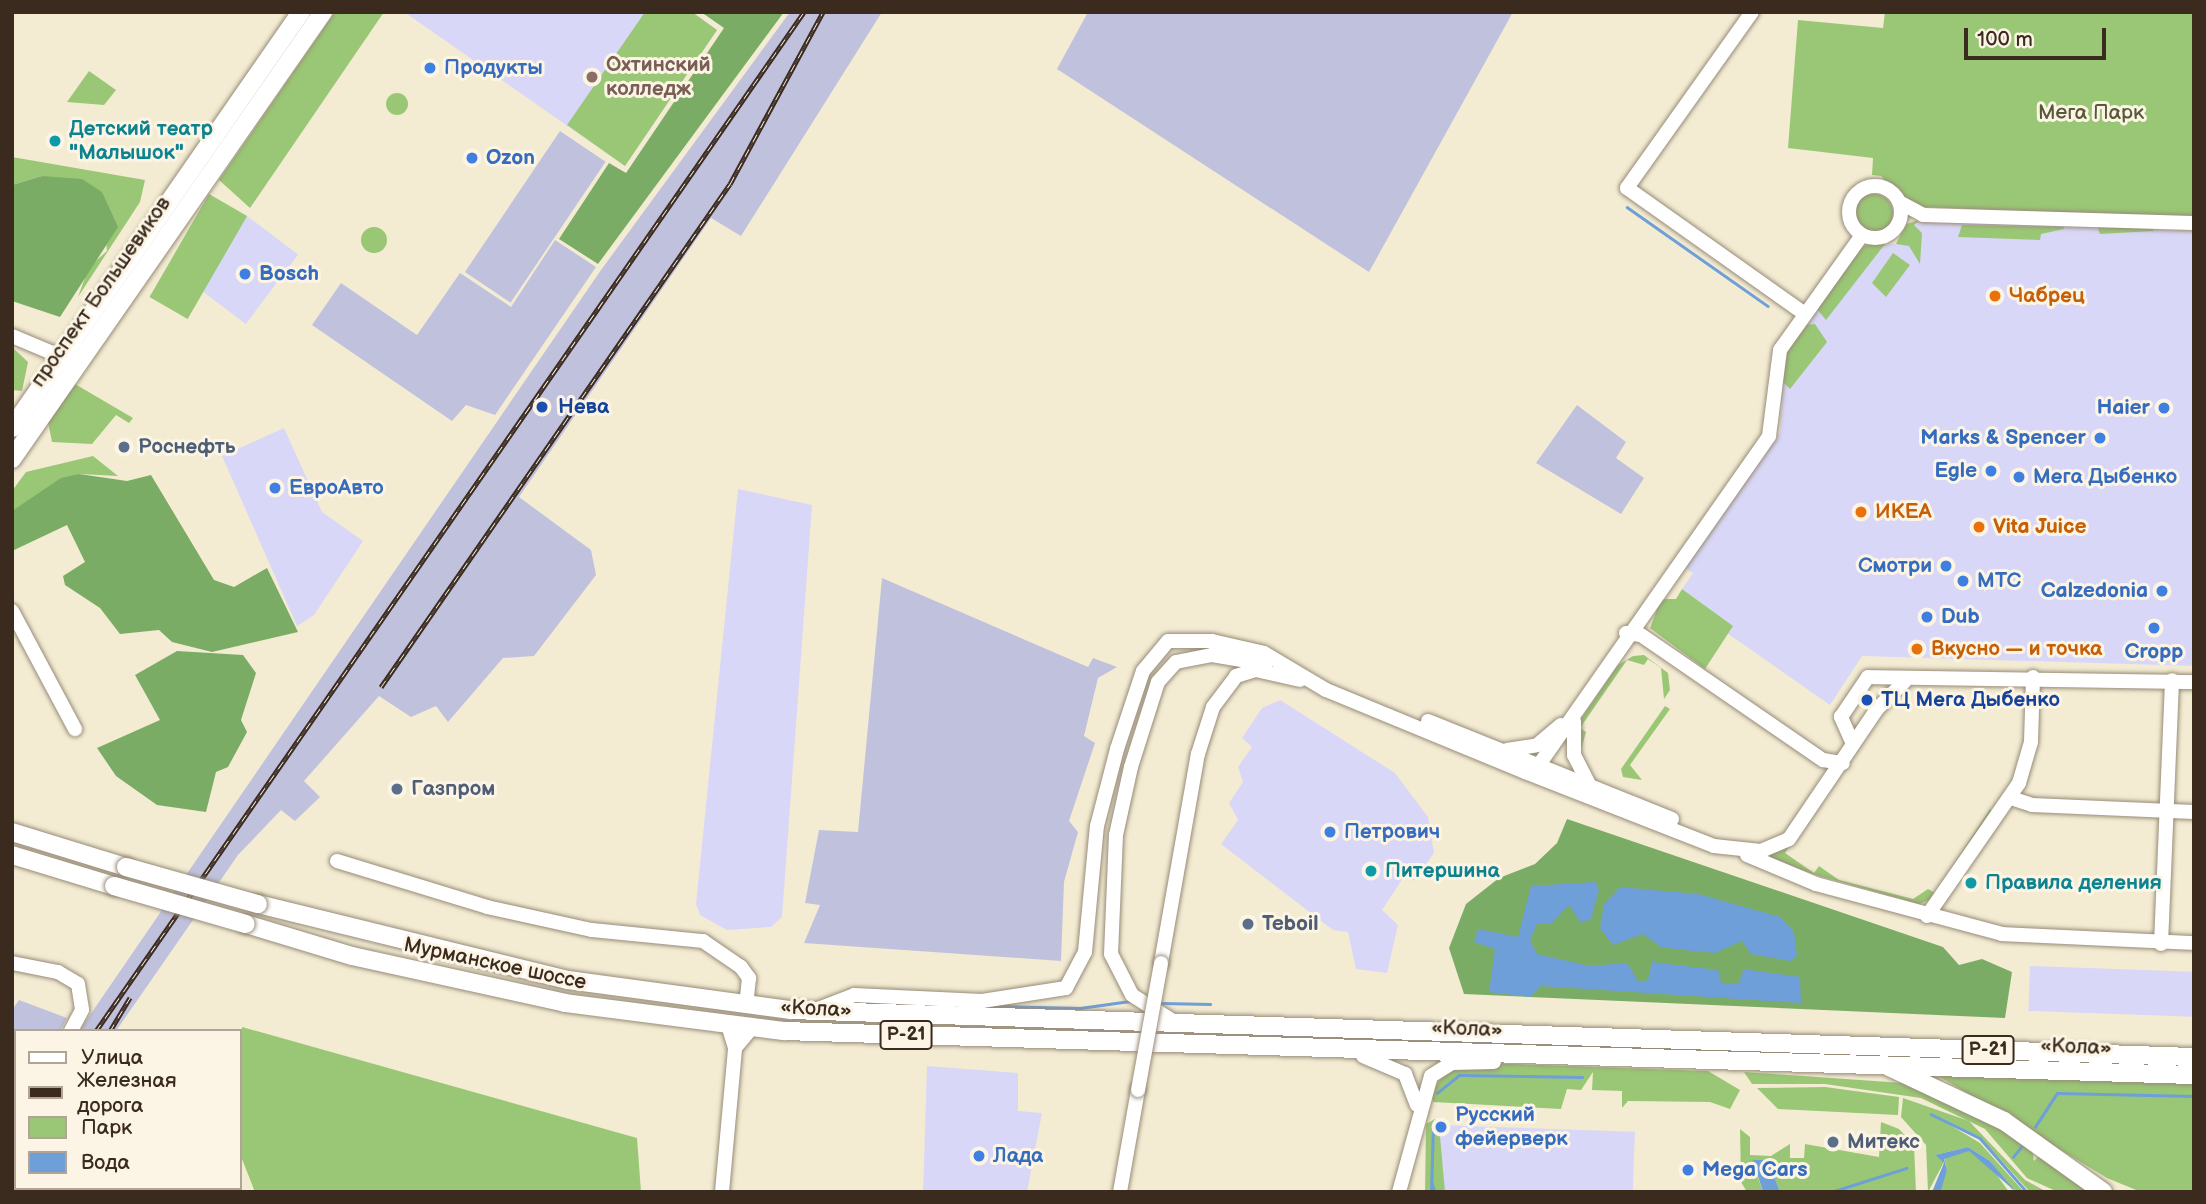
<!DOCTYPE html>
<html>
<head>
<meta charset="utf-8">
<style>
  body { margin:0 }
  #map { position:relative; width:2206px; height:1204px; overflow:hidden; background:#f3ecd3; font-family:"Balsamiq Sans",sans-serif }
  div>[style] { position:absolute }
  .built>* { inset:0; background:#d9d7f7; transform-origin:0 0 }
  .industrial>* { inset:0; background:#c0c2dd; transform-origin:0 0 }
  .green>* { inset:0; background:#9ac775; transform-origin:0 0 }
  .round { border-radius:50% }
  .forest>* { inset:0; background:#7bac66 }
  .water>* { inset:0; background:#6e9fd8 }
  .stream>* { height:2.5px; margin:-1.25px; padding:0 1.25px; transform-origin:1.25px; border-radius:1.25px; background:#6e9fd8 }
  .roads { filter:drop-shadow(0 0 2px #978b78) drop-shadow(0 0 2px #978b78) }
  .minor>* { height:14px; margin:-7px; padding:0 7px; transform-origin:7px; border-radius:7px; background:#fff }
  .minor>.ring { margin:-7px; padding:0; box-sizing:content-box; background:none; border:14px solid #fff; border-radius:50% }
  .major>* { height:18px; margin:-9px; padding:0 9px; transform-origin:9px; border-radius:9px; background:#fff }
  .rail>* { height:5px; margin-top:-2.5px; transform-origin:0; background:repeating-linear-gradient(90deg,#fcf5e5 0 8px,#3b2a1e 0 16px); box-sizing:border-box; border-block:2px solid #3b2a1e }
  .bridges { filter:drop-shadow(0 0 2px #978b78) drop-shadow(0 0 2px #978b78) }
  .minor-bridge>* { height:14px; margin:-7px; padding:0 7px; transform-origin:7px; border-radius:7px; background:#fff }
  .major-bridge>* { height:18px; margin:-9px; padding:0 9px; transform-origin:9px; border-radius:9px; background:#fff }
  .dots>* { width:19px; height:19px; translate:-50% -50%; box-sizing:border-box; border:4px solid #fcf5e5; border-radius:50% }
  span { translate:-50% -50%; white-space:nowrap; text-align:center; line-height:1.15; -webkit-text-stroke:6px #fcf5e5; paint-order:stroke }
  .shield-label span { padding:2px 5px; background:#fcf5e5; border:2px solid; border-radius:5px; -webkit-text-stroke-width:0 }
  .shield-label { font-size:19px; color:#3b2a1e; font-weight:700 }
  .education-label { font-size:21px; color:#785e54; font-weight:700 }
  .left { translate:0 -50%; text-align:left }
  .shop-label { font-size:21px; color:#366cbe; font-weight:700 }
  .right { translate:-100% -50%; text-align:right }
  .park-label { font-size:21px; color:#585938 }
  .culture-label { font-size:21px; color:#0d838f; font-weight:700 }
  .street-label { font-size:21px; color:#3b2a1e }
  .food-label { font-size:21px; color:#c56008; font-weight:700 }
  .transit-label { font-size:21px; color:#164399; font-weight:700 }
  .service-label { font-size:21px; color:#4e5e75; font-weight:700 }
  .frame { position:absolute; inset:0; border:14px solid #3b2a1e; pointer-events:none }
  .legend { position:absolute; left:14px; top:1029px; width:228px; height:161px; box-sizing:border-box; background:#fcf5e5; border:2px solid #afa495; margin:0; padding:9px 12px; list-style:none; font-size:21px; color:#3b2a1e }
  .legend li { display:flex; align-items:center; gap:14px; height:35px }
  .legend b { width:35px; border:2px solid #afa495 }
  .scale { position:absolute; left:1964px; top:28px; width:142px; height:32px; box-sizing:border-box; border:4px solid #3b2a1e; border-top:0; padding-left:9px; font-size:21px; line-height:24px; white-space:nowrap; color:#3b2a1e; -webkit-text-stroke:5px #fcf5e5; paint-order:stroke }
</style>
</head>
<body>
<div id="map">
  <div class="built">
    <div style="clip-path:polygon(404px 12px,692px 12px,717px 30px,625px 166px)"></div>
    <div style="left:247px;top:216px;width:64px;height:87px;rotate:37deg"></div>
    <div style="clip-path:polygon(1912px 221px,2194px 231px,2194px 666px,1862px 656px,1830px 705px,1727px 633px,1732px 626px,1682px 589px,1693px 573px,1683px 567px,1780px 433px,1784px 358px,1860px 246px,1896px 244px)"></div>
    <div style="clip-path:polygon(284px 428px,322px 512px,363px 541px,314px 615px,297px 626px,222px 456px)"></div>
    <div style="clip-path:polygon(738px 489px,812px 505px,782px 917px,771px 927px,727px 930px,700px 915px,696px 904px)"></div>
    <div style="clip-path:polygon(1280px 700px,1395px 773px,1428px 817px,1434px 853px,1414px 881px,1405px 875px,1382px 910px,1398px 925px,1387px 973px,1356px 969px,1348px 932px,1333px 930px,1221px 844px,1238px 820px,1229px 803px,1243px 782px,1238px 767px,1252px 747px,1242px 738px,1262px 708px)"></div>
    <div style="left:2030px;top:966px;width:164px;height:45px;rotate:2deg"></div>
    <div style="clip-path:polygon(927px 1066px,1018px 1073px,1018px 1111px,1042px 1113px,1027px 1192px,923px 1192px)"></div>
    <div style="left:1439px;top:1125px;width:196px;height:67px;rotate:2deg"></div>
  </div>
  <div class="industrial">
    <div style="clip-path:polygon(790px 12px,882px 12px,741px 236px,711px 218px,519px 497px,591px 550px,596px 575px,534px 656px,503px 658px,448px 722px,436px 706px,411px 717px,379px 696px,304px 781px,320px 797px,295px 821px,281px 810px,238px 855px,116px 1031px,79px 1031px,601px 270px)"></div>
    <div style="clip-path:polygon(1088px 12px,1513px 12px,1369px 272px,1057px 69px)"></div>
    <div style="left:560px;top:131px;width:55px;height:170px;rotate:34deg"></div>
    <div style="clip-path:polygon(555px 240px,596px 267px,495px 415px,466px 405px,452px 421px,312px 325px,341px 283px,417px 335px,460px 273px,511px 307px)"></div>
    <div style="clip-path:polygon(1577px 405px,1626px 442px,1616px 458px,1644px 478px,1621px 514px,1536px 463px)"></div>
    <div style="clip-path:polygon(882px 578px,1088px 667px,1093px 658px,1117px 667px,1098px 678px,1084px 736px,1095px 743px,1069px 821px,1078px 832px,1064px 882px,1061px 961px,804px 943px,820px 905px,805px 903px,819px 830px,858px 832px)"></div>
    <div style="clip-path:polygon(19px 1000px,67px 1018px,60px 1031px,16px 1031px,12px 1102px,12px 1010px)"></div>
    <div style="clip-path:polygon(16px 1122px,16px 1188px,224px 1192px,12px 1192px)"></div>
  </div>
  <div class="green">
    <div style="clip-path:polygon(335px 12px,384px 12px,250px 208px,219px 180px)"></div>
    <div style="clip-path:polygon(645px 12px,692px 12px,717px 30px,625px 166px,567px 125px)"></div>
    <div style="clip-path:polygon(1885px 12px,2194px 12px,2194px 218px,1922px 207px,1906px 204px,1881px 176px,1872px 175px,1873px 158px,1788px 148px,1798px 20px,1883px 28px)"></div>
    <div style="clip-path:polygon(89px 71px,116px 90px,104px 105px,67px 102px)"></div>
    <div class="round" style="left:386px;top:93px;width:22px;height:22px"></div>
    <div style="clip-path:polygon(12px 157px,145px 180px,140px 202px,78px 297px,89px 267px,107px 251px,102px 192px,42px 176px,12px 185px)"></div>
    <div style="left:209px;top:194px;width:44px;height:119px;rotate:30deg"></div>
    <div class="round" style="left:1855px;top:194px;width:38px;height:38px"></div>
    <div style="clip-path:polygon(1920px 220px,1914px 225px,1922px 233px,1920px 264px,1909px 246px,1896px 244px,1906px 224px)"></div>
    <div style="clip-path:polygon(1962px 225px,2064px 227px,2064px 229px,2041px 234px,2040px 240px,1958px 237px)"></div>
    <div style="clip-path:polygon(2097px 226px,2152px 228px,2154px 231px,2100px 234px)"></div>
    <div class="round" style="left:361px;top:227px;width:26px;height:26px"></div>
    <div style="clip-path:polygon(1871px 243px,1885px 244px,1826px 320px,1817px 309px,1861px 248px)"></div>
    <div style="clip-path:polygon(1893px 253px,1910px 265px,1886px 297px,1872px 283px)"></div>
    <div style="clip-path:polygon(1815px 324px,1827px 342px,1790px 389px,1783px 382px,1787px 348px,1801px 325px)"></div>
    <div style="clip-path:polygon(12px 347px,28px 362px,22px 391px,12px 390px)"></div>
    <div style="clip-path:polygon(75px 384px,133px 418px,129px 423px,116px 415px,92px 444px,52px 442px,48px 422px)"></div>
    <div style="clip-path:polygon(93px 456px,118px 476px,79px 474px,12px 511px,12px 491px,26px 472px)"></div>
    <div style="clip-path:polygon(1682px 589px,1733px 626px,1705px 669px,1650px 628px,1661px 599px,1676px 599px)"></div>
    <div style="clip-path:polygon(1644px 655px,1668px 673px,1670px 690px,1664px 699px,1661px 668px,1648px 659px,1644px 665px,1627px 660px,1580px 728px,1586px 732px,1581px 750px,1577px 728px,1581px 719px,1618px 665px,1633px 656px)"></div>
    <div style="clip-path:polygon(1665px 706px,1670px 709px,1630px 765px,1642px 780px,1623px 777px,1621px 769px)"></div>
    <div style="clip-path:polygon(1990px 809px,1994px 812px,1930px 900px,1919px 904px,1813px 874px,1762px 855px,1789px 847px,1785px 853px,1814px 873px,1819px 866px,1839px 880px,1913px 899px,1928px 889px,1935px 893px)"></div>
    <div style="clip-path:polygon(242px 1027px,637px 1138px,641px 1192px,255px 1192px,240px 1154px)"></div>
    <div style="clip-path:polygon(1485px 1063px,1708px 1071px,1740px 1090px,1730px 1109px,1710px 1102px,1628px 1101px,1622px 1108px,1622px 1091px,1592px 1090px,1593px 1072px,1581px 1090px,1567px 1089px,1561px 1109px,1433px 1102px,1431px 1092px,1448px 1069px)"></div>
    <div style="clip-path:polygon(1744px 1072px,1903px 1083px,1974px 1110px,2032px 1149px,2034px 1161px,2040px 1155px,2097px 1192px,2058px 1192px,2027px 1178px,1985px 1129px,1921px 1098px,1825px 1084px,1752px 1084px)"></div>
    <div style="clip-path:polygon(1932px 1072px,2194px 1081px,2194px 1192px,2141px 1192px,2107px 1178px)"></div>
    <div style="clip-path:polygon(1825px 1087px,1899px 1097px,1898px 1115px,1778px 1109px,1757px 1088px)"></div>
    <div style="clip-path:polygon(1903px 1098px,1969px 1121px,2025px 1180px,2047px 1192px,2029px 1191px,1980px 1137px,1930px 1113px,1980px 1143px,2024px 1192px,2012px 1189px,1990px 1161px,1968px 1147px,1935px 1155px,1944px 1162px,1928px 1192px,1926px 1145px,1901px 1117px)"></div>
    <div style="clip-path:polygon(1435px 1119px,1439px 1125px,1445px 1192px,1425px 1192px,1426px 1124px)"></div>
    <div style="clip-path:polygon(1881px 1122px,1899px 1129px,1914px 1145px,1916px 1192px,1780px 1192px,1768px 1161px,1753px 1163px,1763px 1192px,1747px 1192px,1741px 1182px,1740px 1129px,1750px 1137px,1750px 1155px,1771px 1156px,1790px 1144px,1790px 1158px,1804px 1158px,1805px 1144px,1879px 1157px)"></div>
    <div style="clip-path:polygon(1969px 1150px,1989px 1164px,2009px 1192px,1936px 1192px,1947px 1170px,1944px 1158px)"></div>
  </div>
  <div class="forest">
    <div style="clip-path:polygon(701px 12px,784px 12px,598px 264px,559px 239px,609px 163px,626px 173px,724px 28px)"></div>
    <div style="clip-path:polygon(42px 176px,82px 179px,102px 192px,118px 227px,60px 317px,12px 301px,12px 185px)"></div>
    <div style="clip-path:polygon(79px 474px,127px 481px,151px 475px,214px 580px,234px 587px,267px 568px,298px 632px,212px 652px,172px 642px,159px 630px,120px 634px,100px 608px,65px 585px,63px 576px,85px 562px,67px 525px,12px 551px,12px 511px,61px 478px)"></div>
    <div style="clip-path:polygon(177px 651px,243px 655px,256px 673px,241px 720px,247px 732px,228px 767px,216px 772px,206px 812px,157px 805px,116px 776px,97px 748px,160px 720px,135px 675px)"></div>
    <div style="clip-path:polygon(1567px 819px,1943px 947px,1959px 965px,1982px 959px,2012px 972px,2005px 1018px,1464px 994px,1449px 948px,1466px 904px,1499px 878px,1535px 864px,1557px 843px)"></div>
  </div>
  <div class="water">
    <div style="clip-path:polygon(1595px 882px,1599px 889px,1591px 919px,1581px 923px,1569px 905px,1552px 923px,1537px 924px,1530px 940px,1537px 954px,1589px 966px,1627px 963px,1639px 982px,1648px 980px,1652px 962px,1718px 970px,1722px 984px,1738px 984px,1744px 969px,1800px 977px,1801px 1003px,1541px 986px,1530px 997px,1489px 992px,1495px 949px,1474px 942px,1478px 929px,1518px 937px,1531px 886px)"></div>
    <div style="clip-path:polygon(1620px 887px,1698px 894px,1780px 917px,1794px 932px,1797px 956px,1790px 961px,1751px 954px,1742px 941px,1715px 953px,1683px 950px,1661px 947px,1643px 934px,1613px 945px,1600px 928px,1604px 904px)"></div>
    <div style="clip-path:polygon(1968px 1147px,1990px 1161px,2016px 1192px,1969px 1151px,1944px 1159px,1947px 1170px,1941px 1190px,1932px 1192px,1944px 1163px,1935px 1155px)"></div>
    <div style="clip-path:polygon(1753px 1160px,1768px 1160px,1780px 1192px,1763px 1192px)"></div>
  </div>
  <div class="stream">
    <div style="left:1627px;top:207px;width:172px;rotate:35.1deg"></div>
    <div style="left:1161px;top:1003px;width:49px;rotate:1.2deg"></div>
    <div style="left:993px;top:1006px;width:87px;rotate:1.3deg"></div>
    <div style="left:1080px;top:1008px;width:50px;rotate:-8deg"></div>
    <div style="left:1437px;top:1093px;width:28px;rotate:-39deg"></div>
    <div style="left:1459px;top:1075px;width:123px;rotate:0.9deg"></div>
    <div style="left:1931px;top:1114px;width:55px;rotate:26.1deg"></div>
    <div style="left:1980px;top:1138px;width:72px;rotate:49deg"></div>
    <div style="left:2035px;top:1127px;width:40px;rotate:-57.1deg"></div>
    <div style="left:2057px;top:1093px;width:137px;rotate:1.3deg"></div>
    <div style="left:2013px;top:1157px;width:13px;rotate:-51deg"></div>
    <div style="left:1432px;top:1183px;width:9px;rotate:72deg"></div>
    <div style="left:1431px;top:1192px;width:68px;rotate:-88.3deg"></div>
    <div style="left:1831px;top:1192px;width:79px;rotate:-17.7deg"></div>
  </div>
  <div class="roads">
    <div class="minor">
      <div style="left:1752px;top:12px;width:216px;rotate:125.4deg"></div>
      <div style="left:1627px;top:188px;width:218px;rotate:35.3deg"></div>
      <div class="ring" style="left:1849px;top:186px;width:38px;height:38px"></div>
      <div style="left:1899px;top:202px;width:27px;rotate:28deg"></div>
      <div style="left:1923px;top:215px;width:271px;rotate:1.7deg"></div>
      <div style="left:12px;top:336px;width:62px;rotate:22.8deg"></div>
      <div style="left:12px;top:611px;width:134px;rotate:61.9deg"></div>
      <div style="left:1626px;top:633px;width:15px;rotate:8deg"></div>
      <div style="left:1641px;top:635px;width:221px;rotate:34.5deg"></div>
      <div style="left:1823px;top:760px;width:20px;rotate:9deg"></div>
      <div style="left:1428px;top:721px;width:263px;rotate:21.9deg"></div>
      <div style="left:1574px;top:721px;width:34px;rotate:90deg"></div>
      <div style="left:1574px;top:755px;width:34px;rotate:63deg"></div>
      <div style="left:1853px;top:744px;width:30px;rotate:-114deg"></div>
      <div style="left:1841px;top:717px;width:48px;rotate:-56deg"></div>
      <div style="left:1868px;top:677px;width:326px;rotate:0.9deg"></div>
      <div style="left:1507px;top:750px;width:30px;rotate:-9deg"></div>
      <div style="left:1537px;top:745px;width:31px;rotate:-40deg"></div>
      <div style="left:1536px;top:769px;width:406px;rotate:-55deg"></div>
      <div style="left:1769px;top:436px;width:87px;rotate:-82.7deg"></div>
      <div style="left:1780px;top:350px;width:141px;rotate:-54.5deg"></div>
      <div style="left:2011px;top:798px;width:22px;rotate:18deg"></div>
      <div style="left:2032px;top:805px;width:162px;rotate:2.5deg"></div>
      <div style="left:1747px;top:855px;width:75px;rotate:22.8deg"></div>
      <div style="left:1816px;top:884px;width:193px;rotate:15deg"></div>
      <div style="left:2002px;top:934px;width:192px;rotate:2.7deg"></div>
      <div style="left:337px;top:861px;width:157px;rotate:17deg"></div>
      <div style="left:487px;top:907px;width:107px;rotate:12.4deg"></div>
      <div style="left:592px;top:930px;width:112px;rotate:5.7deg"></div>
      <div style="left:703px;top:941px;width:46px;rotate:34.4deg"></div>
      <div style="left:741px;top:967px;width:14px;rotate:54deg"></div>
      <div style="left:749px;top:978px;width:28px;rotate:96deg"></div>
      <div style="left:1927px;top:916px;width:162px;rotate:-55.3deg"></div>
      <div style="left:2019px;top:783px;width:43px;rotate:-73.7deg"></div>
      <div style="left:2031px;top:742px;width:65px;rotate:-88.2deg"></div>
      <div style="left:2161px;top:944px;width:264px;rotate:-87.6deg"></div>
      <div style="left:12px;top:963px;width:47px;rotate:11.1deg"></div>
      <div style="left:58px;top:972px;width:23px;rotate:31deg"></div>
      <div style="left:78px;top:984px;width:26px;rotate:81deg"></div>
      <div style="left:82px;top:1010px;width:24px;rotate:118deg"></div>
      <div style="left:1161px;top:963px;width:212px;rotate:-80deg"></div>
      <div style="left:1198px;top:754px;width:49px;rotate:-72.3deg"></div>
      <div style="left:1213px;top:707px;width:39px;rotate:-53deg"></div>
      <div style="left:1236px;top:676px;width:21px;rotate:-17deg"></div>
      <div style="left:1256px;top:670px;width:45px;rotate:12.8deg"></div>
      <div style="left:818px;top:1009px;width:39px;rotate:-21deg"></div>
      <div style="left:854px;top:995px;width:128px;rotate:2.7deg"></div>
      <div style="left:982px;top:1001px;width:85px;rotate:-8.8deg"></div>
      <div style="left:1066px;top:988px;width:41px;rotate:-62.2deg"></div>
      <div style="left:1085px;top:952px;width:127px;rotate:-84.6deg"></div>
      <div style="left:1097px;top:826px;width:80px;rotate:-75.4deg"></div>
      <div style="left:1117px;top:749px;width:82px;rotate:-71.6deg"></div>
      <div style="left:1143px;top:671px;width:39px;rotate:-50deg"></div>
      <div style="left:1168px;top:641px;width:44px"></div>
      <div style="left:1212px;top:641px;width:53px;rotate:13deg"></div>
      <div style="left:1264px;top:653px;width:72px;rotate:30.8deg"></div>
      <div style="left:1326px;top:690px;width:215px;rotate:22.4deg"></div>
      <div style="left:1525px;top:772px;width:203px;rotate:21.4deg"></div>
      <div style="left:1714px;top:846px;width:47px;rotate:6.1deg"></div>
      <div style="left:1761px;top:851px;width:30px;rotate:-23deg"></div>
      <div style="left:1789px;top:839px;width:157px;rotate:-55.9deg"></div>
      <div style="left:1877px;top:709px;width:40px;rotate:-45deg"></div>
      <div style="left:1176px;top:1023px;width:52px;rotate:-147.5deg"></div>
      <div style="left:1132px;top:995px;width:46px;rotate:-117.1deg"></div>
      <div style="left:1111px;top:954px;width:119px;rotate:-87.6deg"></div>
      <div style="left:1116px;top:835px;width:70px;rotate:-77.6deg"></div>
      <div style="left:1131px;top:767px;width:89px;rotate:-72.4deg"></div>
      <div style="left:1158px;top:682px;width:27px;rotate:-48deg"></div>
      <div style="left:1176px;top:662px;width:37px;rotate:-11deg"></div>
      <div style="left:1212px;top:655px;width:54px;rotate:9.6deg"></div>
      <div style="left:728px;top:1025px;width:24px;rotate:73deg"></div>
      <div style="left:735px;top:1048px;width:26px;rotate:-50deg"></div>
      <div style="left:1363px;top:1056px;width:46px;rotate:23.2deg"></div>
      <div style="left:1405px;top:1074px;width:33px;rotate:69deg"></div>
      <div style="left:12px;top:1118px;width:6px;rotate:-51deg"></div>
      <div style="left:722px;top:1192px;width:145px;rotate:-84.8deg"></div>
      <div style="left:1120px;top:1192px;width:104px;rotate:-80deg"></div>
      <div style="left:1399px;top:1192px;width:120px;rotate:-74.6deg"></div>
      <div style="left:1431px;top:1076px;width:25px;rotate:-32deg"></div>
      <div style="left:1452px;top:1063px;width:42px;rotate:-1.4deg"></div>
    </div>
    <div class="major">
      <div style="left:12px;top:428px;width:507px;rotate:-55.21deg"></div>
      <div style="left:12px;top:459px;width:545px;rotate:-55.17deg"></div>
      <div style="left:12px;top:832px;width:119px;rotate:17.1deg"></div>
      <div style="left:12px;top:855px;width:107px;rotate:16.9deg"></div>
      <div style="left:258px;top:904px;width:319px;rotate:13.8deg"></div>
      <div style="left:568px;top:980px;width:225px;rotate:7.7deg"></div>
      <div style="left:791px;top:1010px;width:1404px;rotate:1.92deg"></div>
      <div style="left:246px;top:924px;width:111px;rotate:16.8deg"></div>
      <div style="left:352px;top:956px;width:218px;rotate:12.4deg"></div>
      <div style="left:565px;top:1003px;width:221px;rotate:7.3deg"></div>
      <div style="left:784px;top:1031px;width:1411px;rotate:1.79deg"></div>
      <div style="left:1887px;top:1066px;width:129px;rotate:25.2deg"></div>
      <div style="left:2004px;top:1121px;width:122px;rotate:35.6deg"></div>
    </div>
  </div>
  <div class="rail">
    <div style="left:381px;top:687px;width:612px;rotate:-55.25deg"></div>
    <div style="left:730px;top:184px;width:196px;rotate:-61.6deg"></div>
    <div style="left:96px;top:1031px;width:1241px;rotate:-55.21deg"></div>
    <div style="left:110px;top:1031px;width:39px;rotate:-59deg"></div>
    <div style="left:12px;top:1147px;width:6px;rotate:-51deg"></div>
    <div style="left:26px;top:1192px;width:4px;rotate:-90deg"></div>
    <div style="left:58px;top:1192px;width:4px;rotate:-76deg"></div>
  </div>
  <div class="bridges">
    <div class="minor-bridge">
      <div style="left:1138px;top:1090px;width:129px;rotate:-79.7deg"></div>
    </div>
    <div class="major-bridge">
      <div style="left:126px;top:867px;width:137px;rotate:15.7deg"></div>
      <div style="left:114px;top:886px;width:137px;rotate:16.1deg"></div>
    </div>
  </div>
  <div class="dots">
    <div style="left:430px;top:68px;background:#3f7fe0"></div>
    <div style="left:592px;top:77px;background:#8d6e63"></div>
    <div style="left:55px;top:141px;background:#0f9aa8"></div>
    <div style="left:472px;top:158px;background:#3f7fe0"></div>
    <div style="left:245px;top:274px;background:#3f7fe0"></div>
    <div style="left:1995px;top:296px;background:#e8710a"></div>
    <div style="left:542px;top:407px;background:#1a4fb4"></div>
    <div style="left:2164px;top:408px;background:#3f7fe0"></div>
    <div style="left:2100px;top:438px;background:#3f7fe0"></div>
    <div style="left:124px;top:447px;background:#5c6f8a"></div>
    <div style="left:1991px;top:471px;background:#3f7fe0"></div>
    <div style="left:2019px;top:477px;background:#3f7fe0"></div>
    <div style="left:275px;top:488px;background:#3f7fe0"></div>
    <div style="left:1861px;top:512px;background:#e8710a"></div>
    <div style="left:1979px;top:527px;background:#e8710a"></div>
    <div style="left:1946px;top:566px;background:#3f7fe0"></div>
    <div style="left:1963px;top:581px;background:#3f7fe0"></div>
    <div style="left:2162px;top:591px;background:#3f7fe0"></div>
    <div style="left:1927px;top:617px;background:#3f7fe0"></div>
    <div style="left:2154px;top:628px;background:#3f7fe0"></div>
    <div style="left:1917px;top:649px;background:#e8710a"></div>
    <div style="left:1867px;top:700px;background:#1a4fb4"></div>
    <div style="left:397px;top:789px;background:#5c6f8a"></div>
    <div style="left:1330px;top:832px;background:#3f7fe0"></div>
    <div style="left:1371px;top:871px;background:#0f9aa8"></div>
    <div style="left:1971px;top:883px;background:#0f9aa8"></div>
    <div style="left:1248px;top:924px;background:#5c6f8a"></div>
    <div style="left:1441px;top:1127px;background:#3f7fe0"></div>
    <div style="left:1833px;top:1142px;background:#5c6f8a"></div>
    <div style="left:979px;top:1156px;background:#3f7fe0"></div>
    <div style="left:1688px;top:1170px;background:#3f7fe0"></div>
  </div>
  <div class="shield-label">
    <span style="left:906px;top:1035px">Р-21</span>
    <span style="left:1988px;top:1050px">Р-21</span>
  </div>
  <div class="education-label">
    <span class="left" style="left:606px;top:77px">Охтинский<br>колледж</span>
  </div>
  <div class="shop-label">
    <span class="left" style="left:444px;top:68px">Продукты</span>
    <span class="left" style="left:486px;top:158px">Ozon</span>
    <span class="left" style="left:259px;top:274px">Bosch</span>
    <span class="right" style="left:2150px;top:408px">Haier</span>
    <span class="right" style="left:2086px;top:438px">Marks &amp; Spencer</span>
    <span class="right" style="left:1977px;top:471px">Egle</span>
    <span class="left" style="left:2033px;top:477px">Мега Дыбенко</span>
    <span class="left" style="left:289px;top:488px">ЕвроАвто</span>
    <span class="right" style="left:1932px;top:566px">Смотри</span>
    <span class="left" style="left:1977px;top:581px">МТС</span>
    <span class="right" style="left:2148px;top:591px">Calzedonia</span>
    <span class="left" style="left:1941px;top:617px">Dub</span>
    <span style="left:2154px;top:652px">Cropp</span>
    <span class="left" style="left:1344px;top:832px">Петрович</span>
    <span class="left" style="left:1455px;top:1127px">Русский<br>фейерверк</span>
    <span class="left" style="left:993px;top:1156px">Лада</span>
    <span class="left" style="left:1702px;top:1170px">Mega Cars</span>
  </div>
  <div class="park-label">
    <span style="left:2091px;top:113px">Мега Парк</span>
  </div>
  <div class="culture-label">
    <span class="left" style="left:69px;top:141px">Детский театр<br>"Малышок"</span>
    <span class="left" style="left:1385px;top:871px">Питершина</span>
    <span class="left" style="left:1985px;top:883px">Правила деления</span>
  </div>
  <div class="street-label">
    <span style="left:101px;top:292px;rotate:-55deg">проспект Большевиков</span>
    <span style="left:495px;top:964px;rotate:12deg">Мурманское шоссе</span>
    <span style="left:816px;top:1009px;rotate:3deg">«Кола»</span>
    <span style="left:1467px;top:1029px;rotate:2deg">«Кола»</span>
    <span style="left:2076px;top:1047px;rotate:2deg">«Кола»</span>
  </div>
  <div class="food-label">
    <span class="left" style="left:2009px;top:296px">Чабрец</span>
    <span class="left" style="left:1875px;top:512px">ИКЕА</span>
    <span class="left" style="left:1993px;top:527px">Vita Juice</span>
    <span class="left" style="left:1931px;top:649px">Вкусно — и точка</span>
  </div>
  <div class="transit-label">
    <span class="left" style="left:558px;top:407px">Нева</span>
    <span class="left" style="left:1881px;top:700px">ТЦ Мега Дыбенко</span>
  </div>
  <div class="service-label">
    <span class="left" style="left:138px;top:447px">Роснефть</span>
    <span class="left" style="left:411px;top:789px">Газпром</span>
    <span class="left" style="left:1262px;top:924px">Teboil</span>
    <span class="left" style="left:1847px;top:1142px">Митекс</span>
  </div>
  <div class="frame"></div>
  <ul class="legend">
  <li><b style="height:9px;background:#fff"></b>Улица</li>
  <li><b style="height:9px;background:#3b2a1e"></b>Железная дорога</li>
  <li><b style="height:19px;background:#9ac775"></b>Парк</li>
  <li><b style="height:19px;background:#6e9fd8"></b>Вода</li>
  </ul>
  <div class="scale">100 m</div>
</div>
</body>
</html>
